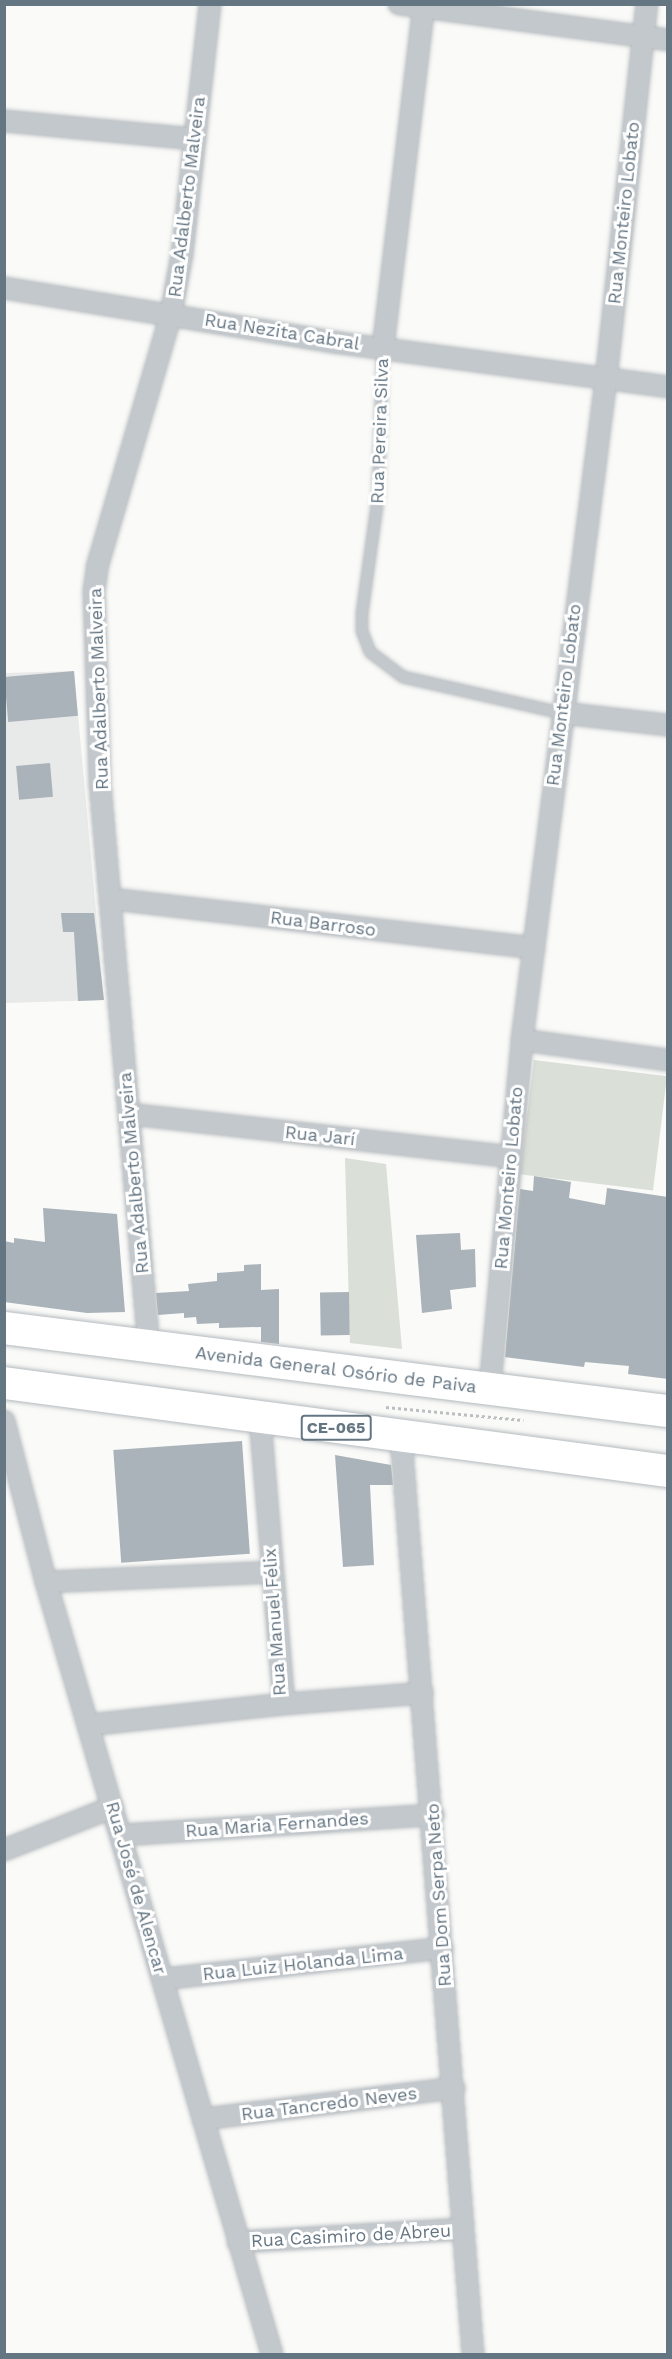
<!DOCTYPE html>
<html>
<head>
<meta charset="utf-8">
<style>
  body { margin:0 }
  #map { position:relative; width:672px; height:2359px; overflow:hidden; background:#fafaf8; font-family:"Work Sans",sans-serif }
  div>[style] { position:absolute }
  .built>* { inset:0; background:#e8e9e9 }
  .green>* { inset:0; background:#dadfd7; transform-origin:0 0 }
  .building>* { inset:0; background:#aab3b9; transform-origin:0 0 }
  .path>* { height:3px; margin-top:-1.5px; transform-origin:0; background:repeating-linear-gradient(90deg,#bbbfc2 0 3px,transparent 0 6px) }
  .roads { filter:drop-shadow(0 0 2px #b5babe) drop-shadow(0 0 2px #b5babe) }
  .lane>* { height:10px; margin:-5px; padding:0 5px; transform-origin:5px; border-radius:5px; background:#c3c8cc }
  .street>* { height:20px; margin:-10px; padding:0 10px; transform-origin:10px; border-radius:10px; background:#c3c8cc }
  .primary>* { height:32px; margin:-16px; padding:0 16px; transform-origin:16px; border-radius:16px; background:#fff }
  span { translate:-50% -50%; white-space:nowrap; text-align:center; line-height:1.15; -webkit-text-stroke:6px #fff; paint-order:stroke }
  .shield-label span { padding:2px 4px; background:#fff; border:2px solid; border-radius:4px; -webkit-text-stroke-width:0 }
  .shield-label { font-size:16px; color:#657683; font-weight:700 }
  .street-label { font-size:18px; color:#657683 }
  .frame { position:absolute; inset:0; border:6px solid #657683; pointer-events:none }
</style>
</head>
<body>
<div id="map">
  <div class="built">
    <div style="clip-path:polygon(74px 671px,104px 1000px,5px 1003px,4px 673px)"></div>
  </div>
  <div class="green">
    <div style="left:534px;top:1060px;width:134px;height:115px;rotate:7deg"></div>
    <div style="clip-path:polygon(345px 1158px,386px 1164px,402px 1349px,350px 1343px)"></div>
  </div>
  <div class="building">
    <div style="left:74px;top:671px;width:45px;height:70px;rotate:85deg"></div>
    <div style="left:50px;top:763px;width:34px;height:34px;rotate:85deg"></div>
    <div style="clip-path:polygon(61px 913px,94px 913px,104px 1000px,78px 1001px,74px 932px,63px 932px)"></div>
    <div style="clip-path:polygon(534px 1176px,571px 1182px,569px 1198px,605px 1205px,607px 1188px,668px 1197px,668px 1379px,628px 1374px,629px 1366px,585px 1362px,584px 1367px,505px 1357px,520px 1189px,533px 1191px)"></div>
    <div style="clip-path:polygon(43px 1208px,117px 1214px,125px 1312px,87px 1313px,4px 1302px,4px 1241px,14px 1243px,14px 1238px,45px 1242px)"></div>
    <div style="clip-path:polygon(460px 1233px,461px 1250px,475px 1249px,476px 1287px,450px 1290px,452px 1309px,422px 1313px,416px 1235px)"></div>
    <div style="clip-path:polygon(261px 1264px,261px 1290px,279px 1289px,279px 1344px,261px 1342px,261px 1327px,219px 1328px,219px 1323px,197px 1324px,196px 1317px,184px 1318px,184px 1313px,158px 1315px,156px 1293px,189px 1291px,188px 1284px,217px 1281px,217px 1273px,244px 1271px,244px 1265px)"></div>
    <div style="left:349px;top:1292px;width:43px;height:29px;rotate:89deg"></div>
    <div style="left:242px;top:1441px;width:113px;height:129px;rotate:86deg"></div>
    <div style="clip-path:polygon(335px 1455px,391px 1465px,393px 1485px,370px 1485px,374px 1565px,343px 1567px)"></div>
  </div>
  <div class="path">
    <div style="left:386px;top:1407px;width:138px;rotate:5.4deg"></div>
  </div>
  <div class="roads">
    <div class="lane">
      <div style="left:383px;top:348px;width:150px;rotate:91.9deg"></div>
      <div style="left:378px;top:498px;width:117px;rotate:97.9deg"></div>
      <div style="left:362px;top:614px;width:17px;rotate:90deg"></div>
      <div style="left:362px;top:631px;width:22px;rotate:69deg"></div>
      <div style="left:370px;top:652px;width:41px;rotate:37.1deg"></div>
      <div style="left:403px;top:677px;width:163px;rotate:12.8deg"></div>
    </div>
    <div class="street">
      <div style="left:399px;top:4px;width:271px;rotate:7.6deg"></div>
      <div style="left:4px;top:121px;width:192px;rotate:5.4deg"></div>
      <div style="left:4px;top:288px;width:340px;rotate:9.3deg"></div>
      <div style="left:340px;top:343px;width:331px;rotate:7.6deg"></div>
      <div style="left:383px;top:348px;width:346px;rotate:-83.2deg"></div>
      <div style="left:562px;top:713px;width:107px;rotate:6.5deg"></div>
      <div style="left:112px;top:899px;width:425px;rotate:6.6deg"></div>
      <div style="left:522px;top:1040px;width:147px;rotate:7.8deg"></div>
      <div style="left:129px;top:1114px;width:383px;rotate:6.4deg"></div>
      <div style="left:149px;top:1348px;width:567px;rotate:-94.96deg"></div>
      <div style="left:100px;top:783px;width:192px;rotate:-91.8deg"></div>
      <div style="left:94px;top:591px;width:27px;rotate:-82deg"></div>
      <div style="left:98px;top:564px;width:260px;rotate:-73.7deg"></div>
      <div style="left:171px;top:314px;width:61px;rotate:-79.6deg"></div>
      <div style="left:182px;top:254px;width:252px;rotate:-83.6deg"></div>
      <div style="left:490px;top:1387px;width:348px;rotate:-84.7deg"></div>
      <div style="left:522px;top:1040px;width:665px;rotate:-82.75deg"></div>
      <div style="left:606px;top:380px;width:378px;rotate:-83.8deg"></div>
      <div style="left:4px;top:1421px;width:166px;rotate:75.4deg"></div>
      <div style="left:46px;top:1582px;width:804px;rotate:73.68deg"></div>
      <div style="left:401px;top:1437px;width:920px;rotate:85.51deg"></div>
      <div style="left:46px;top:1582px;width:225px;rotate:-2.5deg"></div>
      <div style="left:284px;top:1704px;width:139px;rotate:-4.5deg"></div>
      <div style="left:88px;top:1725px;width:197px;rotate:-6.1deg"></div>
      <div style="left:284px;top:1704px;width:287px;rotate:-94.8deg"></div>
      <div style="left:122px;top:1835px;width:312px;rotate:-3.7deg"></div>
      <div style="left:4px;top:1850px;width:117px;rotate:-21.5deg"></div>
      <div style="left:163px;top:1979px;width:281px;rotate:-6.3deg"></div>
      <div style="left:203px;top:2119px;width:253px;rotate:-7deg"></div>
      <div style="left:238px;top:2242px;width:225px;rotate:-3.3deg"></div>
    </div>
    <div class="primary">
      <div style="left:4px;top:1328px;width:669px;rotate:7.13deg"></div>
      <div style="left:4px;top:1383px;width:670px;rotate:7.55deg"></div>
    </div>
  </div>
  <div class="shield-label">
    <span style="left:336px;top:1428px">CE-065</span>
  </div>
  <div class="street-label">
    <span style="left:187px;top:197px;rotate:-83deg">Rua Adalberto Malveira</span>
    <span style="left:624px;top:213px;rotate:-84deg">Rua Monteiro Lobato</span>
    <span style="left:282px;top:332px;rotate:9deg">Rua Nezita Cabral</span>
    <span style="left:380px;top:431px;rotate:-88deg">Rua Pereira Silva</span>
    <span style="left:99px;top:689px;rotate:-92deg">Rua Adalberto Malveira</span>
    <span style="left:564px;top:695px;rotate:-83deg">Rua Monteiro Lobato</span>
    <span style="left:323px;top:924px;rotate:7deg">Rua Barroso</span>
    <span style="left:320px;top:1136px;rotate:6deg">Rua Jarí</span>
    <span style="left:134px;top:1173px;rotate:-95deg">Rua Adalberto Malveira</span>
    <span style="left:509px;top:1178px;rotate:-85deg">Rua Monteiro Lobato</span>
    <span style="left:336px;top:1370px;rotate:7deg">Avenida General Osório de Paiva</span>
    <span style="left:275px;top:1622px;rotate:-94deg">Rua Manuel Félix</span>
    <span style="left:277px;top:1825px;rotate:-4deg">Rua Maria Fernandes</span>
    <span style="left:136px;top:1888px;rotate:74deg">Rua José de Alencar</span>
    <span style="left:439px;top:1895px;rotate:-94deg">Rua Dom Serpa Neto</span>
    <span style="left:303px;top:1964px;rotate:-6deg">Rua Luiz Holanda Lima</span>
    <span style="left:329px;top:2104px;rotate:-7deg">Rua Tancredo Neves</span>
    <span style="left:351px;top:2236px;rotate:-3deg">Rua Casimiro de Abreu</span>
  </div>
  <div class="frame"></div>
</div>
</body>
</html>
